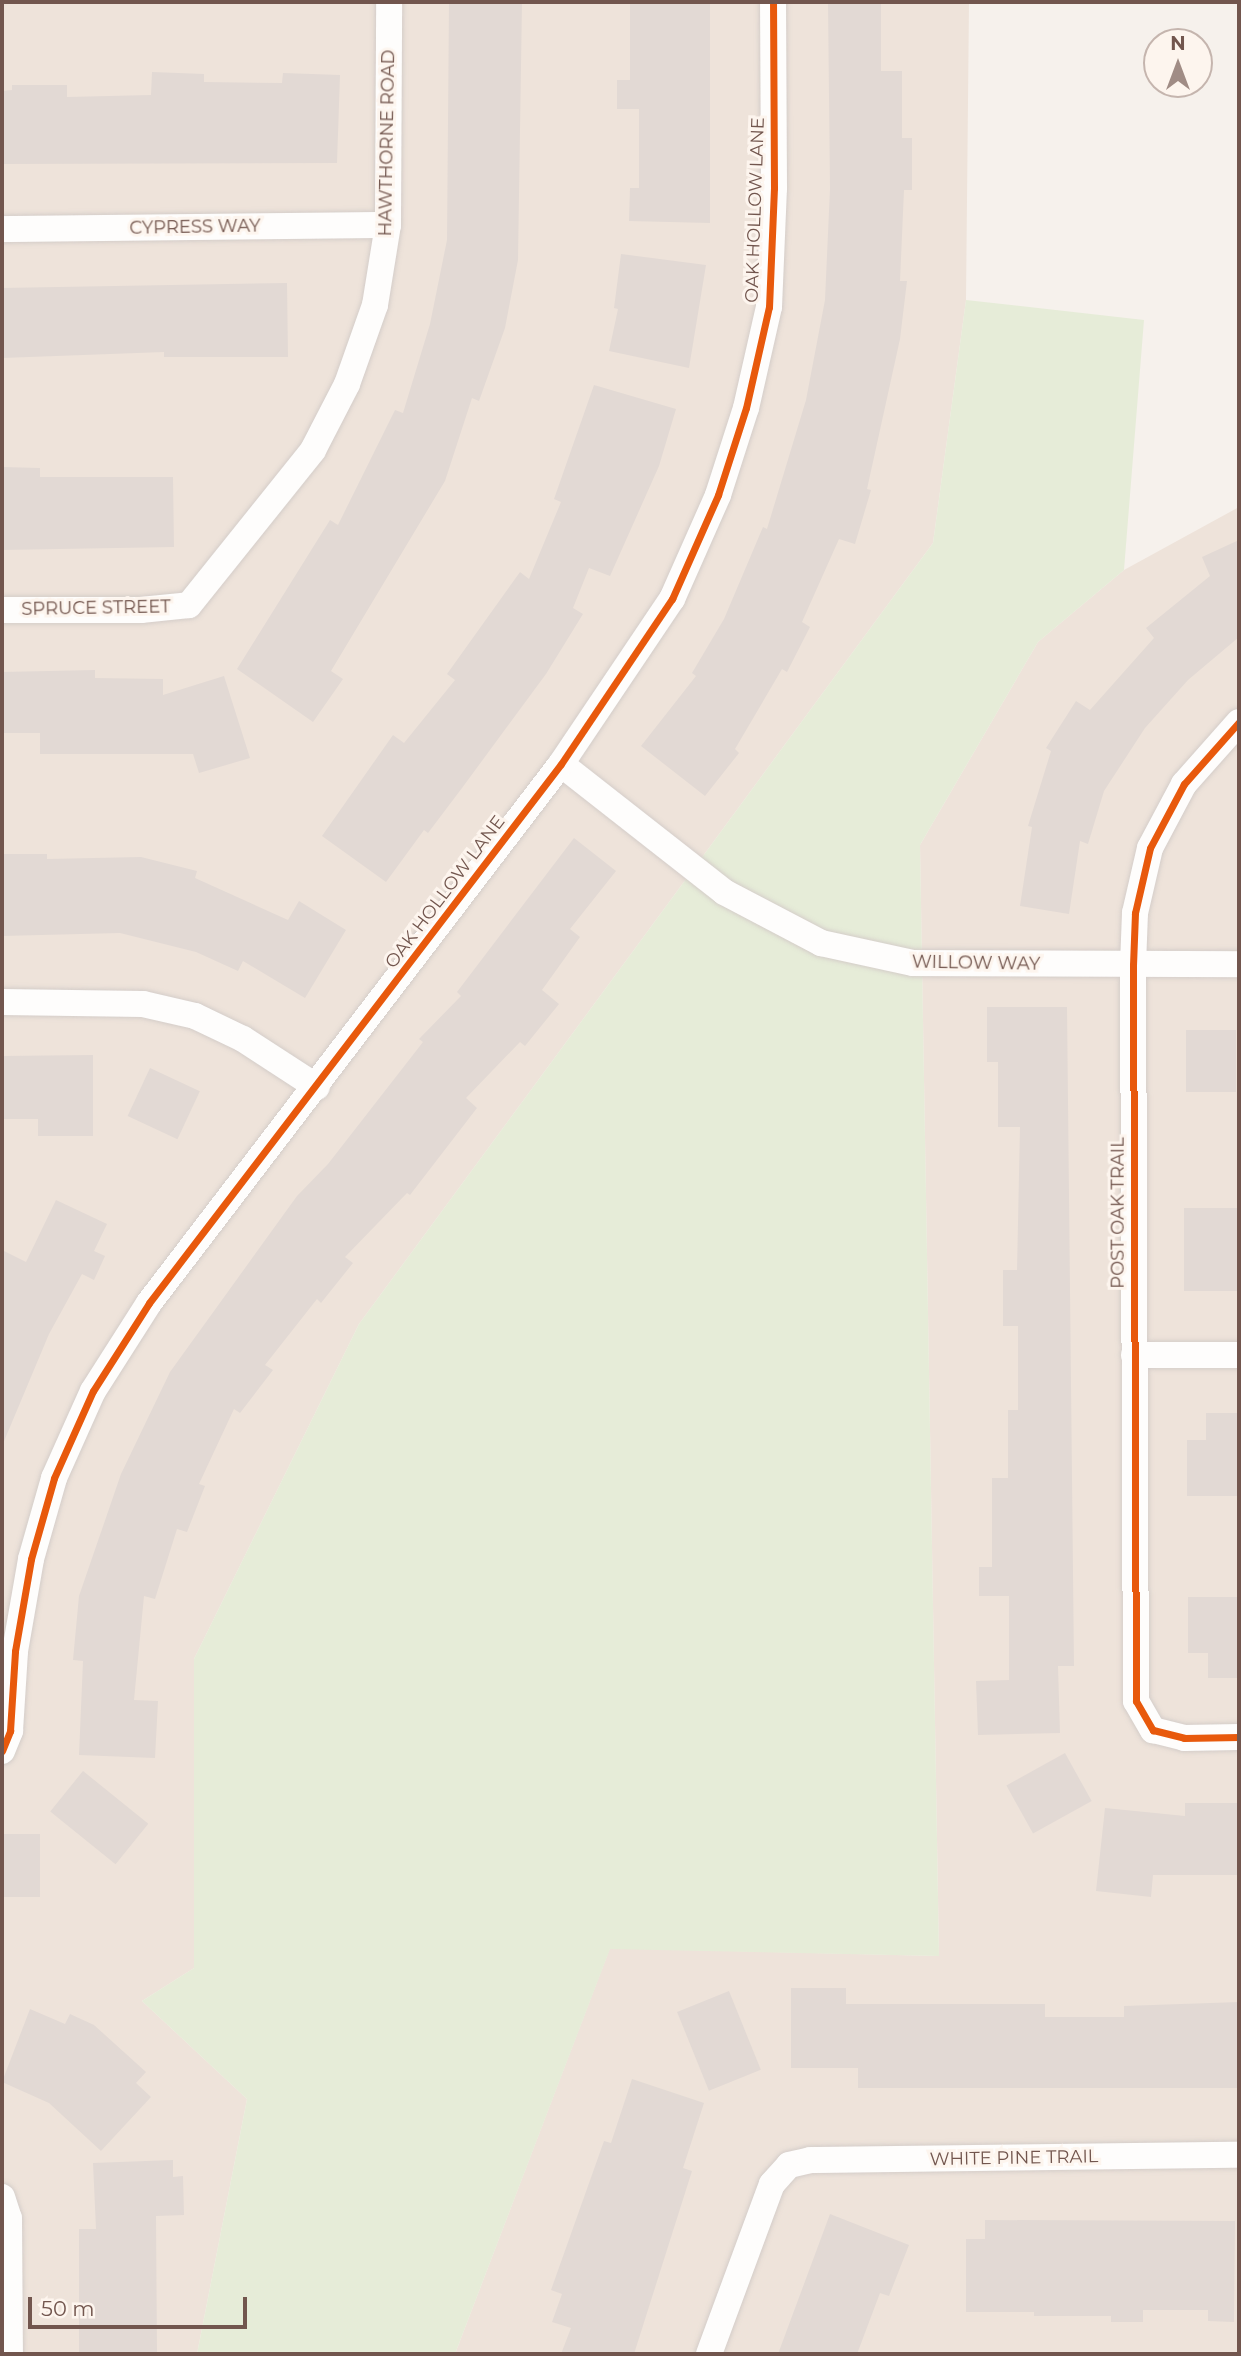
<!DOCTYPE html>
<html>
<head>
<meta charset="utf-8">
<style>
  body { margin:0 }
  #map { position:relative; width:1241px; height:2356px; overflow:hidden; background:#f6f1ec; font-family:Montserrat,sans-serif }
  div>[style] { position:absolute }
  .residential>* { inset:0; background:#eee3da }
  .green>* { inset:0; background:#e6ecd8 }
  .building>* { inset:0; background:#e2d9d4; transform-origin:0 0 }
  .roads { filter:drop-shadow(0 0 2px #d4cdc9) drop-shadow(0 0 2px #d4cdc9) }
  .minor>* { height:26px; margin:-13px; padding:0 13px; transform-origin:13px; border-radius:13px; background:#fefdfc }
  .cycleway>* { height:7px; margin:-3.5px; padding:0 3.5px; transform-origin:3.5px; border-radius:3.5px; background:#e8590c }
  span { translate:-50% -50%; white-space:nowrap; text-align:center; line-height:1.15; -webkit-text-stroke:6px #fdf5ee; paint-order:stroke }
  .street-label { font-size:18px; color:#72564e }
  .frame { position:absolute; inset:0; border:4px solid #72564e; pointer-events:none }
  .north { position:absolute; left:1143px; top:28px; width:70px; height:70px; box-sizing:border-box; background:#fdf5ee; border:2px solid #c5b5ae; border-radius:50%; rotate:0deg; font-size:19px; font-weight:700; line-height:28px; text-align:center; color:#72564e }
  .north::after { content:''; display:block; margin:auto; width:24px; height:32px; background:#a08c85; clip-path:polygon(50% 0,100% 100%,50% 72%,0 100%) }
  .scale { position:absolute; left:28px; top:2297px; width:219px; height:32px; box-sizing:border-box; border:4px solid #72564e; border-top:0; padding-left:9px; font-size:21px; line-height:24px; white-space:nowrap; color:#72564e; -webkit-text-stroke:5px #fdf5ee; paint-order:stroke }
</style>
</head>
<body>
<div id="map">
  <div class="residential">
    <div style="clip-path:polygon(2px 2px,969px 2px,966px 300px,933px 543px,359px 1324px,194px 1659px,194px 1968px,142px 2001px,247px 2099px,197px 2354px,2px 2354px)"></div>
    <div style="clip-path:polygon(1239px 507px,1239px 2354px,455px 2354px,610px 1948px,939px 1956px,920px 845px,1038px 642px,1124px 570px)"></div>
  </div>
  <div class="green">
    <div style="clip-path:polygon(966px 300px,1144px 320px,1124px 570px,1038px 642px,920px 845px,939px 1956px,610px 1949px,455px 2354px,197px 2354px,247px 2099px,142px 2001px,194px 1968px,194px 1659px,359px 1324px,933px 543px)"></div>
  </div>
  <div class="building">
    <div style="clip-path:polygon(449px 2px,522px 2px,518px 260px,505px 328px,479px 401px,472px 398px,445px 481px,331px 671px,343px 679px,313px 722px,237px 669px,330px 520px,338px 525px,395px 410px,403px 413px,430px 324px,447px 240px)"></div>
    <div style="clip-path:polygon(630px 2px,710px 2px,710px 223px,629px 221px,630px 188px,639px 188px,639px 109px,617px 109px,617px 80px,630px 80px)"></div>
    <div style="clip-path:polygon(828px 3px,881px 3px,881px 71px,902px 71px,902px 138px,912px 138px,912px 190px,904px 190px,900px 281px,907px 281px,900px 339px,867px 489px,871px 490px,855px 544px,839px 539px,802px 622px,810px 627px,787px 672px,782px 669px,735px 749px,739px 753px,705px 796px,641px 746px,696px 676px,692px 673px,724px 619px,763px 527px,767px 529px,806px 400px,825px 300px,830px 189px)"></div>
    <div style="clip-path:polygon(152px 72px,204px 74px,204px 82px,282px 83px,283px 73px,340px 75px,337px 163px,2px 164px,2px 91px,12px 90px,12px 85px,67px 85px,67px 97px,151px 95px)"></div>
    <div style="clip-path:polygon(621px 254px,706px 265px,689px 368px,609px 351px,618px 309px,614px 308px)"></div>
    <div style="clip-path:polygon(287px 283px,288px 357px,164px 357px,164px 352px,2px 358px,2px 288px)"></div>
    <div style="clip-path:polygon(594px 385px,676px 409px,659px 466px,610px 576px,589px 568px,573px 608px,583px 614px,546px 674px,462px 788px,428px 833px,424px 830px,386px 882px,322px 836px,393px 735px,404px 743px,455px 680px,447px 674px,520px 572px,529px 579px,561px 502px,554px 499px)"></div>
    <div style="clip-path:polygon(2px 467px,40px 468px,40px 477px,173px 477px,174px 547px,2px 550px)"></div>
    <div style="clip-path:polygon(1239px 540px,1239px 637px,1188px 680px,1145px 728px,1104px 791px,1088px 844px,1080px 841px,1069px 914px,1020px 906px,1032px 827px,1028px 826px,1051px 751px,1046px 748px,1076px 701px,1090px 710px,1154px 638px,1146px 628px,1210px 576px,1202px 557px)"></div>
    <div style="clip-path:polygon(95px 670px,95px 678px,163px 679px,163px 695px,224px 676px,250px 758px,199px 773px,193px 754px,40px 754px,40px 733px,2px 733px,2px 672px)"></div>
    <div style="clip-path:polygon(574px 838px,616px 871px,570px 929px,580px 937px,542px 990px,559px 1004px,525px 1046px,520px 1042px,466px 1098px,477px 1108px,410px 1195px,407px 1193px,345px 1257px,353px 1263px,321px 1303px,317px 1299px,265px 1365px,273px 1370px,240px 1413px,234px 1409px,199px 1484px,205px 1486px,187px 1532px,177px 1529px,155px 1599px,144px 1596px,134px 1700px,158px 1701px,155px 1758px,79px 1755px,83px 1661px,73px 1660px,79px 1596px,121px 1474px,170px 1372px,297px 1196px,328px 1164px,423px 1042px,419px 1039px,461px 996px,457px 992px)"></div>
    <div style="clip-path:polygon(2px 854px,47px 854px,47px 859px,141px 857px,197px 871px,195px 878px,288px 920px,299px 901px,346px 930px,305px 998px,243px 961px,238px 971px,196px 952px,120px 933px,2px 936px)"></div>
    <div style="clip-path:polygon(987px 1007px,1067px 1007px,1074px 1666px,1058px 1666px,1060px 1733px,978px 1735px,976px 1681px,1009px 1680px,1009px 1596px,979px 1596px,979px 1567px,992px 1567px,992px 1478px,1008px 1478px,1008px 1410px,1018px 1410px,1018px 1326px,1003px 1326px,1003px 1270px,1017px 1270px,1020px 1127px,998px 1127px,998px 1062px,987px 1062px)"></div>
    <div style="left:1186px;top:1030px;width:50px;height:62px"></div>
    <div style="clip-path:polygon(93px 1055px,93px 1136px,38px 1136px,38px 1119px,2px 1119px,2px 1056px)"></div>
    <div style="left:150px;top:1068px;width:55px;height:53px;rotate:25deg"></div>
    <div style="clip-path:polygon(56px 1200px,107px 1224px,94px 1251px,105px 1256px,94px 1280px,82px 1274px,49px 1334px,2px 1446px,2px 1250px,26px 1262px)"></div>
    <div style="left:1184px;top:1208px;width:55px;height:83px"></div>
    <div style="clip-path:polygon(1206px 1413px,1238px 1413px,1238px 1496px,1187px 1496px,1187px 1440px,1206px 1440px)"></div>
    <div style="clip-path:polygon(1188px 1597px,1239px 1597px,1239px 1678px,1208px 1678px,1208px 1653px,1188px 1653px)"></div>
    <div style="left:1065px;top:1753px;width:55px;height:67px;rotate:61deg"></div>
    <div style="left:83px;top:1771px;width:84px;height:52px;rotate:39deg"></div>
    <div style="clip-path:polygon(1185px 1803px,1239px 1803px,1239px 1875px,1153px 1875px,1151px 1897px,1096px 1891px,1105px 1808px,1185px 1816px)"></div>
    <div style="left:2px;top:1834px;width:38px;height:63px"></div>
    <div style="clip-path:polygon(791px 1988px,846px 1988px,846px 2004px,1045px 2004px,1045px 2017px,1124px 2017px,1124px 2006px,1239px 2002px,1239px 2088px,858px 2088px,858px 2068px,791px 2068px)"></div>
    <div style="left:729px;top:1991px;width:85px;height:56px;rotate:68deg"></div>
    <div style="clip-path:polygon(30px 2009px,65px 2024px,70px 2014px,94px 2025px,146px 2072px,136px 2083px,151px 2097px,101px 2151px,49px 2103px,2px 2082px)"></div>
    <div style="clip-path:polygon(632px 2079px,704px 2103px,683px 2168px,692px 2171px,634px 2354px,561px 2354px,571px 2328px,552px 2322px,562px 2294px,551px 2290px,604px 2141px,611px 2143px)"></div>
    <div style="clip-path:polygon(173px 2160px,173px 2177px,183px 2176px,184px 2215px,156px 2216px,157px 2352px,79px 2352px,79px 2229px,96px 2229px,93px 2163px)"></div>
    <div style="clip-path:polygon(830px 2214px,909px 2245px,889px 2296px,880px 2293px,857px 2354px,778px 2354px)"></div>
    <div style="clip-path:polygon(985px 2220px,1235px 2221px,1234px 2322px,1208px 2321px,1208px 2310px,1143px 2310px,1143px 2322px,1111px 2322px,1111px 2316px,1034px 2316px,1034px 2312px,966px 2312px,966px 2239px,985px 2239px)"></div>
  </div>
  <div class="roads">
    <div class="minor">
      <div style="left:2px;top:229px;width:386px;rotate:-0.6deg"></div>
      <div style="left:2px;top:610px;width:139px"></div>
      <div style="left:141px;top:610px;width:48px;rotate:-5.9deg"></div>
      <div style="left:189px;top:605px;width:198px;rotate:-51.3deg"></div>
      <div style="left:313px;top:450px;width:74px;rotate:-62.7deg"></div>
      <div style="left:347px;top:384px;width:84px;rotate:-70.5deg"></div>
      <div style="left:375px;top:305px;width:81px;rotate:-80.8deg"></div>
      <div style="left:388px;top:225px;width:223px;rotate:-89.7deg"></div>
      <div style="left:1239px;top:722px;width:83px;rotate:131.6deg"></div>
      <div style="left:1184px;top:784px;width:72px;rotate:118deg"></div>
      <div style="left:1150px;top:848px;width:67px;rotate:103deg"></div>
      <div style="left:1135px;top:913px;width:52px;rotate:92.2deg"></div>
      <div style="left:1133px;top:965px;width:736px;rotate:89.77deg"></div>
      <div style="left:1136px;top:1701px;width:34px;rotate:60deg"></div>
      <div style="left:1153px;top:1730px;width:32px;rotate:14deg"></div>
      <div style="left:1184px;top:1738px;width:55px;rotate:-1deg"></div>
      <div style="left:561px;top:764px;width:207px;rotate:38.1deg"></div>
      <div style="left:724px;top:892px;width:110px;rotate:27.7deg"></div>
      <div style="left:821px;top:943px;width:94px;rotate:12.3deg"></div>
      <div style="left:913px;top:963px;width:326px;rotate:0.2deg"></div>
      <div style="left:2px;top:1002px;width:141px;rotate:0.8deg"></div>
      <div style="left:143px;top:1004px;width:53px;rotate:13deg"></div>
      <div style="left:195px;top:1016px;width:53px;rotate:25.6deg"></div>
      <div style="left:243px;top:1039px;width:88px;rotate:33deg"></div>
      <div style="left:1134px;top:1355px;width:105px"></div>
      <div style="left:2px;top:1751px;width:22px;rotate:-68deg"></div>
      <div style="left:10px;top:1731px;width:80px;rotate:-86.4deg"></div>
      <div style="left:15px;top:1651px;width:93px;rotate:-80.1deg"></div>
      <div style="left:31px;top:1559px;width:84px;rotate:-74.1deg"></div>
      <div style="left:54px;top:1478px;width:95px;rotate:-65.9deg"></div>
      <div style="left:93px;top:1391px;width:104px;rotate:-57.5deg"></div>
      <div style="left:149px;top:1303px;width:678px;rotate:-52.61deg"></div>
      <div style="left:561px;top:764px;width:199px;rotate:-56.1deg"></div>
      <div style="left:672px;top:599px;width:114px;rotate:-66.1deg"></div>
      <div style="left:718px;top:495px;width:91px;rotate:-72.2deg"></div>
      <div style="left:746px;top:408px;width:104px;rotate:-77.2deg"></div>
      <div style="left:769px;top:307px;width:119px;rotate:-87.6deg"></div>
      <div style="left:774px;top:188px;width:186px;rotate:-90.3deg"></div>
      <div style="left:2px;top:2197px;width:22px;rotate:72deg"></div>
      <div style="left:9px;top:2218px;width:136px;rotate:89.6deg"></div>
      <div style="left:709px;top:2354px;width:181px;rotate:-69.7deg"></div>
      <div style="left:772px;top:2184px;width:25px;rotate:-48deg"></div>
      <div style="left:789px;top:2165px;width:22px;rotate:-13deg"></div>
      <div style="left:810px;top:2160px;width:429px;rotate:-0.7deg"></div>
    </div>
  </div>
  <div class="cycleway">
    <div style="left:1239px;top:722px;width:83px;rotate:131.6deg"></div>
    <div style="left:1184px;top:784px;width:72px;rotate:118deg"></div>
    <div style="left:1150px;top:848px;width:67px;rotate:103deg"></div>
    <div style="left:1135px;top:913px;width:52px;rotate:92.2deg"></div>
    <div style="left:1133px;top:965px;width:736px;rotate:89.77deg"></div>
    <div style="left:1136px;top:1701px;width:34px;rotate:60deg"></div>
    <div style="left:1153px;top:1730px;width:32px;rotate:14deg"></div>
    <div style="left:1184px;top:1738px;width:55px;rotate:-1deg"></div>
    <div style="left:2px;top:1751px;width:22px;rotate:-68deg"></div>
    <div style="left:10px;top:1731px;width:80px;rotate:-86.4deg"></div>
    <div style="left:15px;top:1651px;width:93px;rotate:-80.1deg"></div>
    <div style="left:31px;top:1559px;width:84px;rotate:-74.1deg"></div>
    <div style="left:54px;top:1478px;width:95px;rotate:-65.9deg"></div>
    <div style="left:93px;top:1391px;width:104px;rotate:-57.5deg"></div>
    <div style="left:149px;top:1303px;width:678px;rotate:-52.61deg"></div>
    <div style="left:561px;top:764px;width:199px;rotate:-56.1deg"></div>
    <div style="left:672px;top:599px;width:114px;rotate:-66.1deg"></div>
    <div style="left:718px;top:495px;width:91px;rotate:-72.2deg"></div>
    <div style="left:746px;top:408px;width:104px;rotate:-77.2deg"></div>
    <div style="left:769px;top:307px;width:119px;rotate:-87.6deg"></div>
    <div style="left:774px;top:188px;width:186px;rotate:-90.3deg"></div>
  </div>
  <div class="street-label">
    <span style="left:387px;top:143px;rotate:-89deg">HAWTHORNE ROAD</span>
    <span style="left:755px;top:210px;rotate:-88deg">OAK HOLLOW LANE</span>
    <span style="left:195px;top:227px;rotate:-1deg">CYPRESS WAY</span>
    <span style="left:96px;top:608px;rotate:-1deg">SPRUCE STREET</span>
    <span style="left:445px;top:892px;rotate:-53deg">OAK HOLLOW LANE</span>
    <span style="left:976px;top:963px;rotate:1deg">WILLOW WAY</span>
    <span style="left:1118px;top:1213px;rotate:-90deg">POST OAK TRAIL</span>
    <span style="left:1014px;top:2158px;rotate:-1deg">WHITE PINE TRAIL</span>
  </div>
  <div class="frame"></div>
  <div class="north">N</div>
  <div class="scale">50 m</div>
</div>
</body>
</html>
